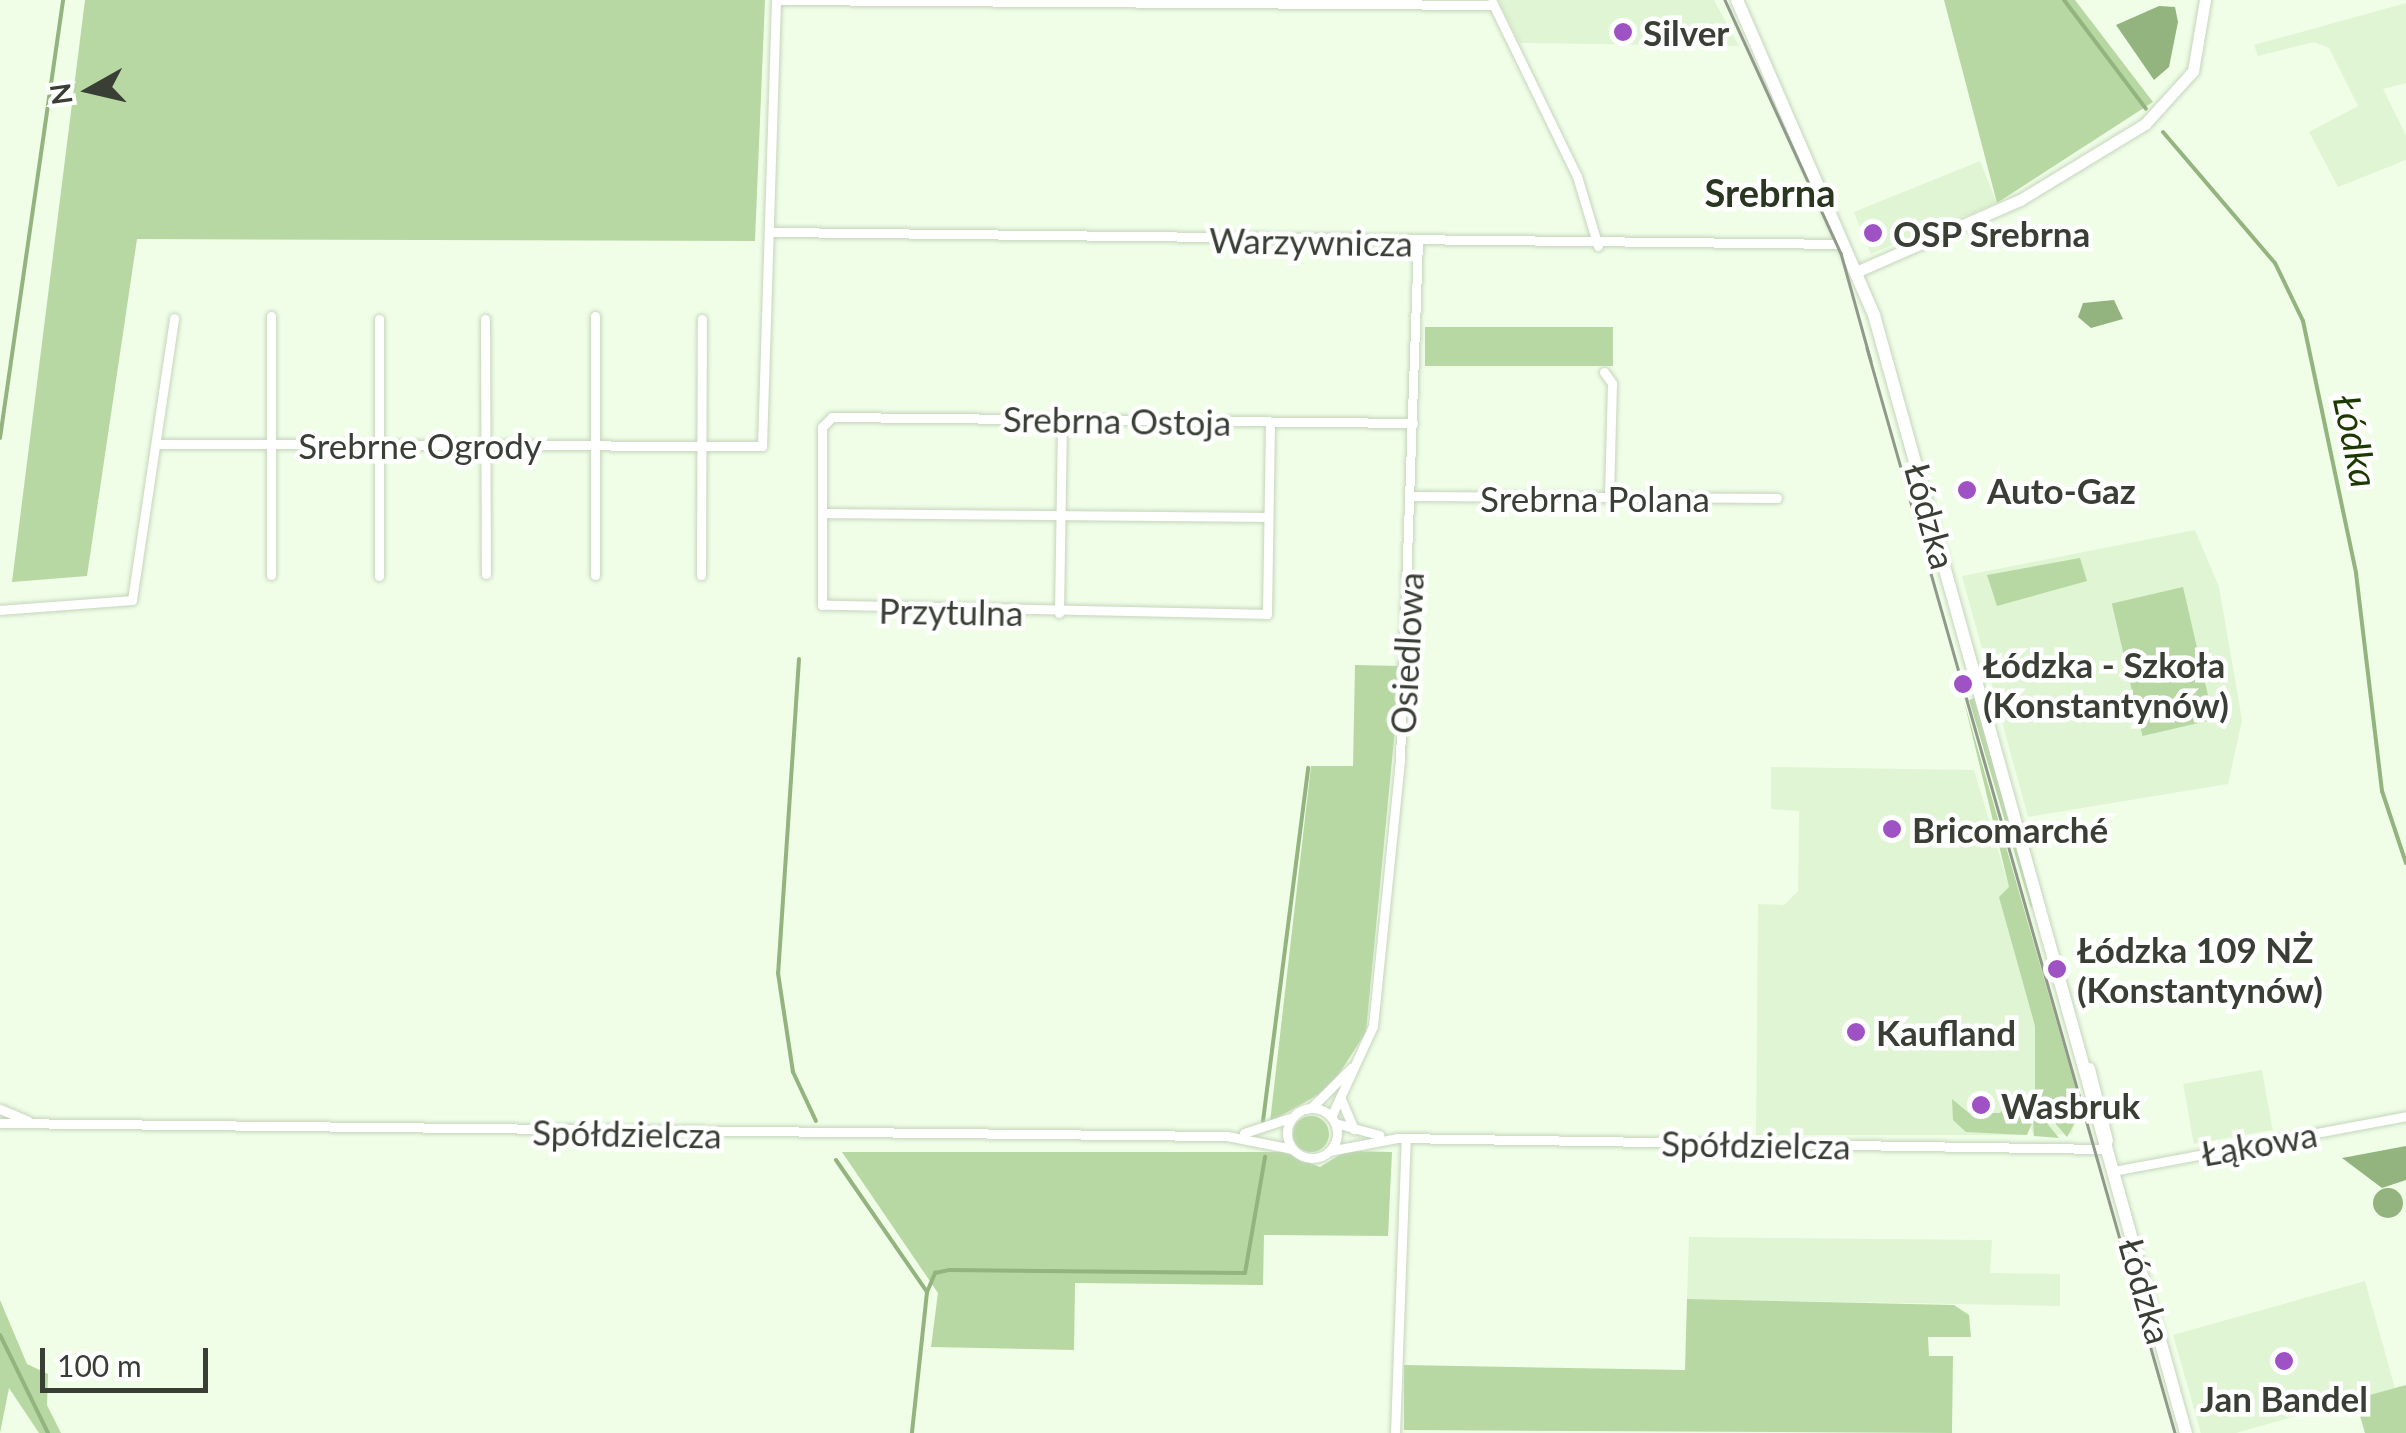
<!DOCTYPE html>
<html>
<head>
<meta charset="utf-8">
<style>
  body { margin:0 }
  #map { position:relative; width:2406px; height:1433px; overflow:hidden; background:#f0fee8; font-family:Lato,sans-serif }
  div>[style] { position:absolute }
  .built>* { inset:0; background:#e0f5d3; transform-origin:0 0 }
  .green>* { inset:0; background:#b7d8a3; transform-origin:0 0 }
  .round { border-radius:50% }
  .water>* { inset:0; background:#93b47e }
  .stream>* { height:4px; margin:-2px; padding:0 2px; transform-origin:2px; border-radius:2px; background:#93b47e }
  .roads { filter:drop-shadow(0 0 2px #c5d5bb) drop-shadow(0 0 2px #c5d5bb) }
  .minor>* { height:9px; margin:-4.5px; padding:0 4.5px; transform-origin:4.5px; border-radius:4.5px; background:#fff }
  .minor>.ring { margin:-4.5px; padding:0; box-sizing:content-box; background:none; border:9px solid #fff; border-radius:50% }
  .tertiary>* { height:11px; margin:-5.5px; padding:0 5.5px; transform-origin:5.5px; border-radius:5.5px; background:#fff }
  .secondary>* { height:12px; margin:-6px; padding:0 6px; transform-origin:6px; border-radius:6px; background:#fff }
  .tram>* { height:2.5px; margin:-1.25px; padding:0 1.25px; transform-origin:1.25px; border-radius:1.25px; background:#90998a }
  .dots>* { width:28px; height:28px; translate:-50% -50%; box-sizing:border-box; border:5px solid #fff; border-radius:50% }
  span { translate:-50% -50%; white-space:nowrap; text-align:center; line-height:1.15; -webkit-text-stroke:9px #fff; paint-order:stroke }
  .poi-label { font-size:35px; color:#393f35; font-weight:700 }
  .left { translate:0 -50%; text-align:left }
  .street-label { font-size:35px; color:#393f35 }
  .neighbourhood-label { font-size:38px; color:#293620; font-weight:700 }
  .water-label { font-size:38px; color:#1c3a00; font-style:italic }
  .north { position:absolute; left:40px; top:40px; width:100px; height:100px; -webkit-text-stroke:8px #fff; paint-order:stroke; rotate:262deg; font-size:28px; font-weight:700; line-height:40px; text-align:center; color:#393f35 }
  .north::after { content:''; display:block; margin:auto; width:35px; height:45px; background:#393f35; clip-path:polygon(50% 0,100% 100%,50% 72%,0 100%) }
  .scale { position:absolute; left:40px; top:1348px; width:168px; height:45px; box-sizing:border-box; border:5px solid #393f35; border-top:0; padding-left:12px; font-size:30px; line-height:35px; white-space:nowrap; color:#393f35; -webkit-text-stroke:8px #fff; paint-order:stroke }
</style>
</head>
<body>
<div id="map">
  <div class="built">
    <div style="clip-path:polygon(1498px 0,1714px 0,1739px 46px,1520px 43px)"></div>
    <div style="clip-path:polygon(2406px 3px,2406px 83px,2383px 89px,2406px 135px,2406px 160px,2338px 187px,2309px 132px,2358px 106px,2329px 48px,2314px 42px,2258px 56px,2254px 45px)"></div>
    <div style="left:1980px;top:161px;width:45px;height:136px;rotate:68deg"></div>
    <div style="clip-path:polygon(2195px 530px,2219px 587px,2242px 720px,2228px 784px,2028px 817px,1962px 576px)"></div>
    <div style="clip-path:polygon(1771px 767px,1974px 770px,2077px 1112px,2072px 1134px,2034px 1136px,2028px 1121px,2027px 1135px,1756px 1135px,1758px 904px,1784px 905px,1798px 891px,1799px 811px,1771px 809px)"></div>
    <div style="left:2262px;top:1070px;width:61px;height:80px;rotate:80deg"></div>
    <div style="clip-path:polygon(1689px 1237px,1992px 1240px,1990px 1273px,2060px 1274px,2060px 1306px,1687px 1299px)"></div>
    <div style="clip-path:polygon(2365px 1281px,2395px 1388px,2236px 1433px,2201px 1433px,2173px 1335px)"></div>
  </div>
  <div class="green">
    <div style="clip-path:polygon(85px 0,765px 0,755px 241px,137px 239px,87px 576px,12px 582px)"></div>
    <div style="clip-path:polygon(1944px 0,2075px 0,2153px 102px,1997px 203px)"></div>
    <div style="left:1425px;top:327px;width:188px;height:39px"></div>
    <div style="clip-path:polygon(2080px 558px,2087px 581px,1997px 606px,1987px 575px)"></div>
    <div style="left:2183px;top:587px;width:136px;height:73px;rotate:77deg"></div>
    <div style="clip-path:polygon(1355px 665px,1401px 666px,1366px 1032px,1330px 1088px,1270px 1122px,1311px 766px,1353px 766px)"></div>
    <div style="clip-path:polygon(1975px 698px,2033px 906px,2031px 908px,1969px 700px)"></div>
    <div style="clip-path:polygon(1964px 701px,2082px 1110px,2067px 1137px,2035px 1100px,2035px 1026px,1999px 897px,2009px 887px)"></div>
    <div style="clip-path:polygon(1952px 1099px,1969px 1113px,2000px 1113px,2010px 1100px,2011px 1108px,2027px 1109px,2028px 1100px,2059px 1138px,2034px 1136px,2033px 1121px,2027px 1135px,1966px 1132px,1953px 1120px)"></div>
    <div class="round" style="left:1293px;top:1116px;width:36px;height:36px"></div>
    <div style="clip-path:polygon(1346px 1151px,1392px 1152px,1388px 1236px,1264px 1235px,1263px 1285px,1075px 1283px,1074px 1350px,931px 1347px,938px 1293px,842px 1152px,1283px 1152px,1320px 1167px)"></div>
    <div style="clip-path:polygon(1687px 1299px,1954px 1305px,1969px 1315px,1971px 1337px,1928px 1337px,1929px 1356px,1953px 1356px,1952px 1433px,1404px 1430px,1404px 1365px,1685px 1370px)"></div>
    <div style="clip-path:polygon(0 1300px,27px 1364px,48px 1374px,47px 1405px,61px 1433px,39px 1433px,9px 1388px,0 1433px)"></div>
    <div style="clip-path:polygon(2406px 1385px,2406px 1433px,2365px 1433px,2355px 1399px)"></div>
  </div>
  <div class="water">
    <div style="clip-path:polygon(2159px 6px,2175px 7px,2178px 22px,2169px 67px,2154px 80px,2116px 25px)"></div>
    <div style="clip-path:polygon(2114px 300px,2123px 319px,2091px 328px,2078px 317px,2083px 303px)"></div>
    <div style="clip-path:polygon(2406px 1146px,2406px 1180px,2382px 1188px,2342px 1158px)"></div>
    <div class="round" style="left:2373px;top:1188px;width:30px;height:30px"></div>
  </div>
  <div class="stream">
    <div style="left:2064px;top:0;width:136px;rotate:53deg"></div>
    <div style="left:2163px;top:132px;width:172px;rotate:49.5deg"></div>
    <div style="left:2275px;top:263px;width:64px;rotate:64.2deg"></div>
    <div style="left:2303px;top:321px;width:258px;rotate:78.1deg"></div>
    <div style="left:2356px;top:573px;width:220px;rotate:83.2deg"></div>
    <div style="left:2382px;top:791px;width:76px;rotate:71.6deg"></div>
    <div style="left:0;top:438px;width:443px;rotate:-81.8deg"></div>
    <div style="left:799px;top:659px;width:315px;rotate:93.8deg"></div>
    <div style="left:778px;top:973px;width:100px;rotate:81.4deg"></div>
    <div style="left:793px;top:1072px;width:54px;rotate:64.9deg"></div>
    <div style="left:1263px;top:1121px;width:356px;rotate:-82.7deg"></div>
    <div style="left:836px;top:1160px;width:160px;rotate:55.4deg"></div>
    <div style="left:927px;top:1292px;width:142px;rotate:96.1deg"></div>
    <div style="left:927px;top:1292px;width:21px;rotate:-67deg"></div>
    <div style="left:935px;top:1273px;width:14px;rotate:-12deg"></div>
    <div style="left:949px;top:1270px;width:296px;rotate:0.6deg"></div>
    <div style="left:1245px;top:1273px;width:118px;rotate:-80.2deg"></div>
    <div style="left:0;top:1335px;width:109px;rotate:63.9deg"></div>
  </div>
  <div class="roads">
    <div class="minor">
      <div style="left:776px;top:0;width:717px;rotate:0.4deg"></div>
      <div style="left:1492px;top:2px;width:194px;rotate:64deg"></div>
      <div style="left:1577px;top:176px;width:73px;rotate:73.3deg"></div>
      <div style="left:773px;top:232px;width:1071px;rotate:0.64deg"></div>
      <div style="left:271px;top:316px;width:259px;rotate:90deg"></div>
      <div style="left:595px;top:316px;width:259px;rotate:90deg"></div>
      <div style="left:485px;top:319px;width:255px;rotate:89.8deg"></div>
      <div style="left:1604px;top:372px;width:14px;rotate:54deg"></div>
      <div style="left:1612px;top:383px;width:115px;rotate:91.5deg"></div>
      <div style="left:1270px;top:422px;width:192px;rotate:90.9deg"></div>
      <div style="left:1267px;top:614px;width:445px;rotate:-178.8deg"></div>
      <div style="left:822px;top:605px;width:178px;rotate:-90deg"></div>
      <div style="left:822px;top:427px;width:14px;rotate:-45deg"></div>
      <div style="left:832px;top:417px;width:581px;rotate:0.59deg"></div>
      <div style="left:156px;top:444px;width:606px;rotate:0.19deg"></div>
      <div style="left:762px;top:446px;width:446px;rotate:-88.2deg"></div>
      <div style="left:1412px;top:496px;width:365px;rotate:0.3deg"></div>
      <div style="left:822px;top:513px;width:446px;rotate:0.5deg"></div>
      <div style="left:701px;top:575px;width:256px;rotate:-89.8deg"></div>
      <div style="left:379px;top:576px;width:257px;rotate:-90deg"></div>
      <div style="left:0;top:610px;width:132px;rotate:-4.3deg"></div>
      <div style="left:132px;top:600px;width:285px;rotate:-81.5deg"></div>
      <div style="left:1059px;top:613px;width:193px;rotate:-89.1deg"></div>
      <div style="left:1341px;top:1099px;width:33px;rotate:67deg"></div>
      <div style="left:1313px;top:1106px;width:54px;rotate:-45deg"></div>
      <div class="ring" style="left:1287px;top:1108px;width:41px;height:41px"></div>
      <div style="left:0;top:1109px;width:30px;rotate:23deg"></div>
      <div style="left:1331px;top:1117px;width:100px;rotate:-65.2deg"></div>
      <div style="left:1373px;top:1026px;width:268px;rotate:-84.2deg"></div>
      <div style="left:1400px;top:759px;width:517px;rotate:-88.01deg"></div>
      <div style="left:0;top:1123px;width:1227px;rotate:0.61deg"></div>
      <div style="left:1227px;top:1136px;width:66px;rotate:11.3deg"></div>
      <div style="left:1335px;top:1123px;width:46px;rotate:15.3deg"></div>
      <div style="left:1244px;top:1133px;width:48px;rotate:-18.1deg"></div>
      <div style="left:1329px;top:1151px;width:69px;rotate:-10.8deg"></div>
      <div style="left:1397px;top:1138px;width:710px;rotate:0.89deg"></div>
      <div style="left:2113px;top:1171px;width:298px;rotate:-10.6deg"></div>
      <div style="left:1395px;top:1433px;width:295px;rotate:-87.9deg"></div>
    </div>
    <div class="tertiary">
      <div style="left:1858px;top:271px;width:177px;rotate:-23.7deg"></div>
      <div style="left:2020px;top:200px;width:146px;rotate:-31.3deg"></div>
      <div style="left:2145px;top:124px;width:72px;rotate:-47.8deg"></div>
      <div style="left:2193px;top:71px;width:72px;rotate:-80.4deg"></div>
    </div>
    <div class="secondary">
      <div style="left:1737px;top:0;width:344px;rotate:66.5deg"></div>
      <div style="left:1874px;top:315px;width:1161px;rotate:74.41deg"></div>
      <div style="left:2089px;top:1069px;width:74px;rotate:76deg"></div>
    </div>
  </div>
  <div class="tram">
    <div style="left:1725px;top:0;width:278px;rotate:65.4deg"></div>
    <div style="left:1841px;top:253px;width:112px;rotate:74.5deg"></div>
    <div style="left:1867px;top:348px;width:1128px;rotate:74.15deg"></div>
  </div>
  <div class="dots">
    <div style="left:1623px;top:32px;background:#9f52c3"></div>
    <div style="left:1873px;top:233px;background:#9f52c3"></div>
    <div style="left:1967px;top:490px;background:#9f52c3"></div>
    <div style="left:1963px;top:684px;background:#9f52c3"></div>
    <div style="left:1892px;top:829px;background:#9f52c3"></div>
    <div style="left:2057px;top:969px;background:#9f52c3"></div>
    <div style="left:1856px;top:1032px;background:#9f52c3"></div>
    <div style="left:1981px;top:1105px;background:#9f52c3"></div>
    <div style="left:2284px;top:1361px;background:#9f52c3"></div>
  </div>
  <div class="poi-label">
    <span class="left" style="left:1643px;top:32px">Silver</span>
    <span class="left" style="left:1893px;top:233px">OSP Srebrna</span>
    <span class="left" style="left:1987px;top:490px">Auto-Gaz</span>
    <span class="left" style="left:1983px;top:684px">Łódzka - Szkoła<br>(Konstantynów)</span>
    <span class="left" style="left:1912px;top:829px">Bricomarché</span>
    <span class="left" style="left:2077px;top:969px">Łódzka 109 NŻ<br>(Konstantynów)</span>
    <span class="left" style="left:1876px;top:1032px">Kaufland</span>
    <span class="left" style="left:2001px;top:1105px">Wasbruk</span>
    <span style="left:2284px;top:1398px">Jan Bandel</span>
  </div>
  <div class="street-label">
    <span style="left:1311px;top:241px;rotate:1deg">Warzywnicza</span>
    <span style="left:1117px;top:420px;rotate:1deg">Srebrna Ostoja</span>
    <span style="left:420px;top:445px">Srebrne Ogrody</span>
    <span style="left:1595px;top:498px">Srebrna Polana</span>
    <span style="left:1931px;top:516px;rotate:75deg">Łódzka</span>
    <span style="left:951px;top:611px;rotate:1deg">Przytulna</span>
    <span style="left:1406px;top:653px;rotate:-87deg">Osiedlowa</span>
    <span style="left:627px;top:1133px;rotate:1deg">Spółdzielcza</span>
    <span style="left:2259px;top:1143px;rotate:-10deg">Łąkowa</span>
    <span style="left:1756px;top:1144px;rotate:1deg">Spółdzielcza</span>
    <span style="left:2146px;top:1291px;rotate:74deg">Łódzka</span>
  </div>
  <div class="neighbourhood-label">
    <span style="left:1770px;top:193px">Srebrna</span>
  </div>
  <div class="water-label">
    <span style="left:2356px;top:441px;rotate:78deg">Łódka</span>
  </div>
  <div class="north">N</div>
  <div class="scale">100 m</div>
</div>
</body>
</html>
